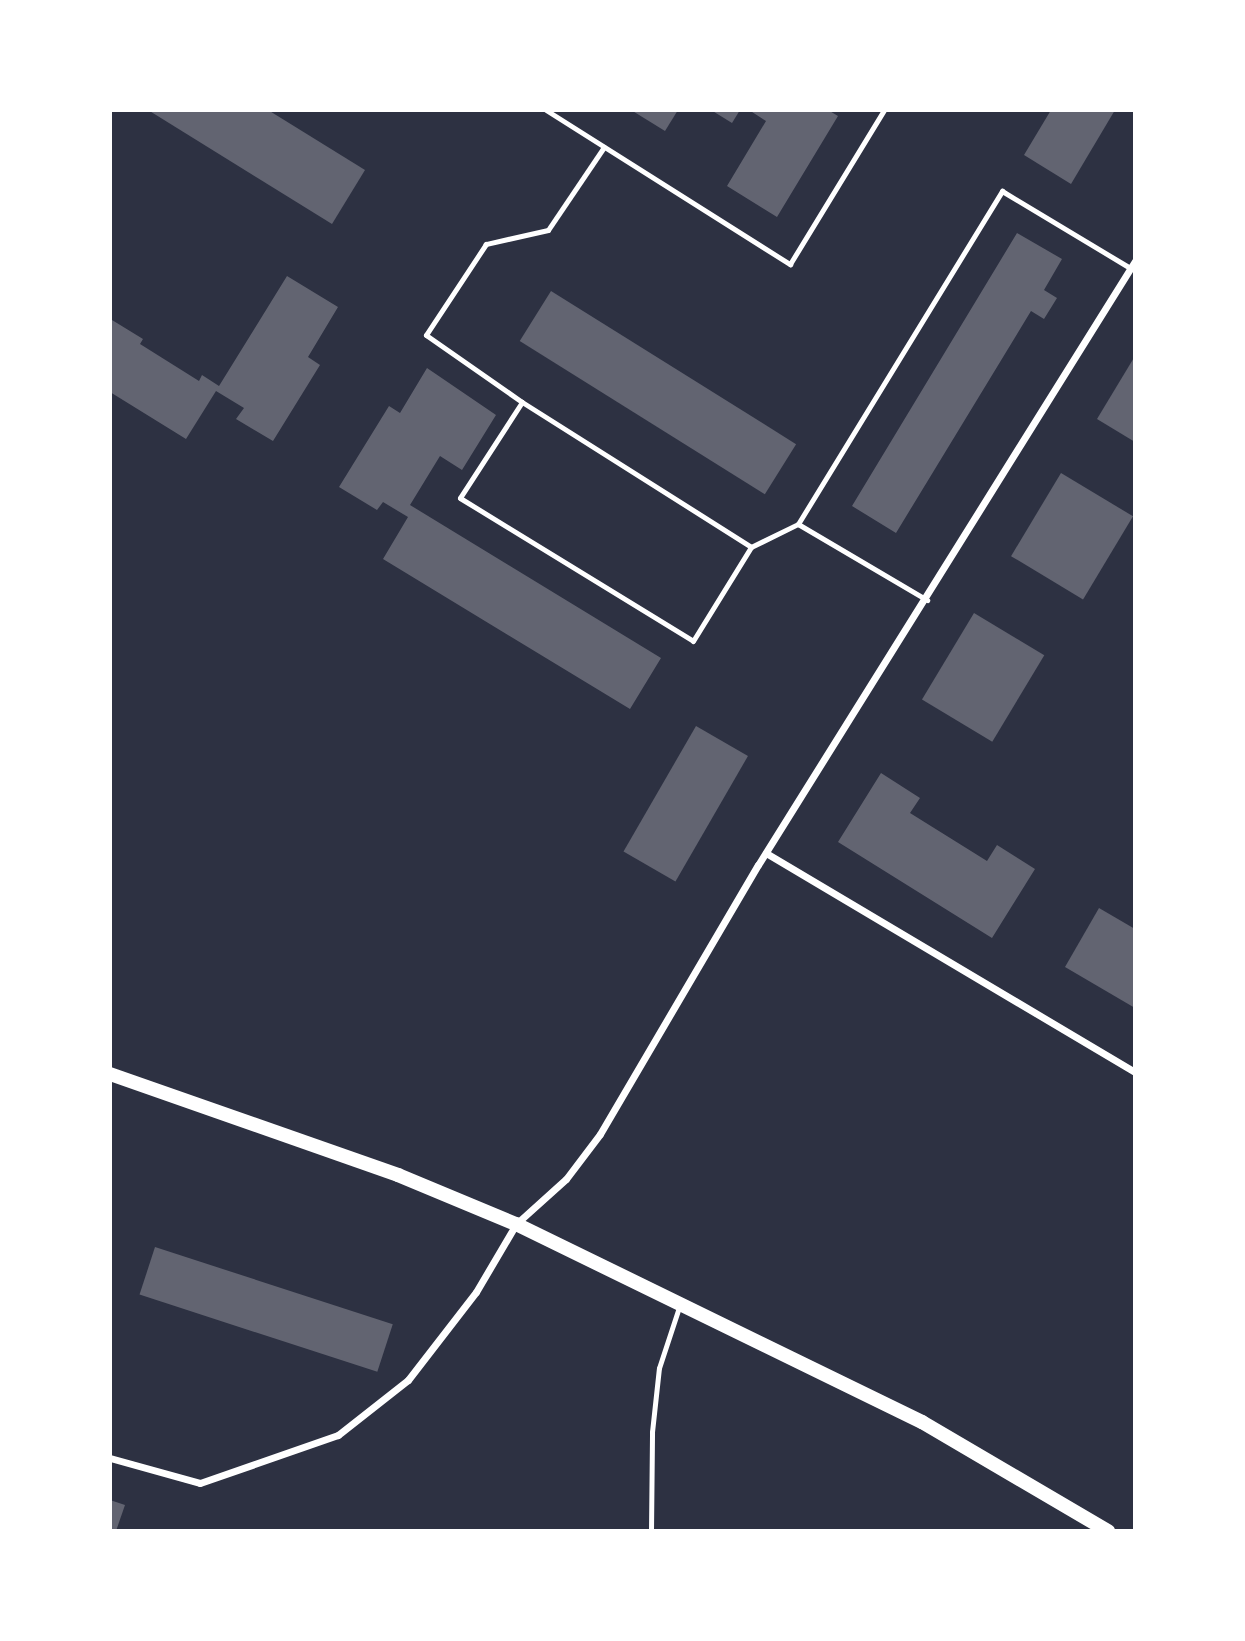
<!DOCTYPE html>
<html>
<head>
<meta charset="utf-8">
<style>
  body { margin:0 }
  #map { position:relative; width:1245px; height:1641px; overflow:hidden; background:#2d3142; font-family:Lato,sans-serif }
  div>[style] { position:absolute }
  .building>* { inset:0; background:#626471; transform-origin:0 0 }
  .service>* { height:5px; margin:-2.5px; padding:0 2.5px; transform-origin:2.5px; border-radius:2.5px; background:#fff }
  .minor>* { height:7px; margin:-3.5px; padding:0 3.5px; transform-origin:3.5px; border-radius:3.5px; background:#fff }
  .secondary>* { height:14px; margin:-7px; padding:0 7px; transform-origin:7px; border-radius:7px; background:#fff }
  span { translate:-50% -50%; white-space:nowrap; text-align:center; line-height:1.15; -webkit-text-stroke:7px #fff; paint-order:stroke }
  .frame { position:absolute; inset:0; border:112px solid #fff; pointer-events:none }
</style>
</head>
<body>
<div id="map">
  <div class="building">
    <div style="clip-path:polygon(148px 110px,268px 110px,365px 170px,332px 224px)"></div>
    <div style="clip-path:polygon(631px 110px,678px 110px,665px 131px)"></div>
    <div style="clip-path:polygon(711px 110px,740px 110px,732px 123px)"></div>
    <div style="clip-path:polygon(749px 110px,828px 110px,838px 116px,777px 217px,727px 186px,766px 121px)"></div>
    <div style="clip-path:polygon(1051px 110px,1115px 110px,1071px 184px,1024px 155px)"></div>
    <div style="clip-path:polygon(1017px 233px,1062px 259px,1044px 290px,1057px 298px,1044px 319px,1031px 311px,896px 533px,852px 506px)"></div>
    <div style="clip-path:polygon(287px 276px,338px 307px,308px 357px,320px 365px,273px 441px,236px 419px,244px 408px,216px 391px,186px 439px,110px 392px,112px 320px,143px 339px,140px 344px,199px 381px,202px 375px,219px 386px)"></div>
    <div style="left:551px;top:291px;width:289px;height:59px;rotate:32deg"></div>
    <div style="clip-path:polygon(1135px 356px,1135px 442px,1097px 419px)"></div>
    <div style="clip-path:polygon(427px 368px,496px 415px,462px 470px,440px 456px,410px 505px,661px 658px,630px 709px,383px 559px,408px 517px,383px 502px,377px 510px,339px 487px,389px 406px,400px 413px)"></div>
    <div style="left:1061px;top:473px;width:84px;height:97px;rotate:31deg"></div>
    <div style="left:974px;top:613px;width:82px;height:101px;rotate:31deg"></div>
    <div style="left:696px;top:726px;width:60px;height:145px;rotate:30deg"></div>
    <div style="clip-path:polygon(881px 773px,920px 798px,910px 813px,987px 861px,997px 845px,1035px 869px,992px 938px,838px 842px)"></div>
    <div style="clip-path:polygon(1099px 908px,1135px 929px,1135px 1008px,1065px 967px)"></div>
    <div style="left:155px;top:1247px;width:250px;height:50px;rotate:18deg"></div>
    <div style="clip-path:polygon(110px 1500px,125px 1505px,116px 1531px,110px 1531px)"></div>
  </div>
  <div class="service">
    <div style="left:546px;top:110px;width:289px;rotate:32.3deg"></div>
    <div style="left:790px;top:264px;width:180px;rotate:-58.6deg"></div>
    <div style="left:604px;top:147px;width:100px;rotate:124deg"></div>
    <div style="left:548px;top:230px;width:64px;rotate:167.3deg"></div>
    <div style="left:486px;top:244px;width:109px;rotate:123.4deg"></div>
    <div style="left:426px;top:335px;width:117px;rotate:34.9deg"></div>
    <div style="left:522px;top:402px;width:271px;rotate:32.3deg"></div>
    <div style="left:751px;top:547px;width:52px;rotate:-26.1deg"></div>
    <div style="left:798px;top:524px;width:150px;rotate:30.5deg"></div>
    <div style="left:522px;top:402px;width:114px;rotate:122.9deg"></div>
    <div style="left:460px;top:498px;width:273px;rotate:31.5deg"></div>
    <div style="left:693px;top:641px;width:110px;rotate:-58.3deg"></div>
    <div style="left:798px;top:524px;width:391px;rotate:-58.5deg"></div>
    <div style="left:1002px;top:191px;width:149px;rotate:31deg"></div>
    <div style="left:651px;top:1531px;width:99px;rotate:-89.4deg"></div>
    <div style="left:652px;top:1432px;width:64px;rotate:-83.8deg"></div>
    <div style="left:659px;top:1368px;width:64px;rotate:-71.8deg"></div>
  </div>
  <div class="minor">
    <div style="left:766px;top:853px;width:429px;rotate:30.7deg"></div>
    <div style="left:110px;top:1458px;width:93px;rotate:15.5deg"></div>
    <div style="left:200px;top:1483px;width:146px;rotate:-19.2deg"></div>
    <div style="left:338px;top:1435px;width:89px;rotate:-38.2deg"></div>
    <div style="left:408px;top:1380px;width:111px;rotate:-52.3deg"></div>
    <div style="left:476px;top:1292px;width:79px;rotate:-59.5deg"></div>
    <div style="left:516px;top:1224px;width:67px;rotate:-42deg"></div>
    <div style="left:566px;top:1179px;width:56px;rotate:-52.9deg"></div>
    <div style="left:600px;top:1134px;width:312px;rotate:-59.6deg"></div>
    <div style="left:758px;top:865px;width:712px;rotate:-58.03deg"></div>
  </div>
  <div class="secondary">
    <div style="left:110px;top:1074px;width:305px;rotate:19.3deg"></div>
    <div style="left:398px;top:1175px;width:128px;rotate:22.6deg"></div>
    <div style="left:516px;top:1224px;width:452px;rotate:26deg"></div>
    <div style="left:922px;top:1422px;width:216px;rotate:30.4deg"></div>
  </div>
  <div class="frame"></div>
</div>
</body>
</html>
